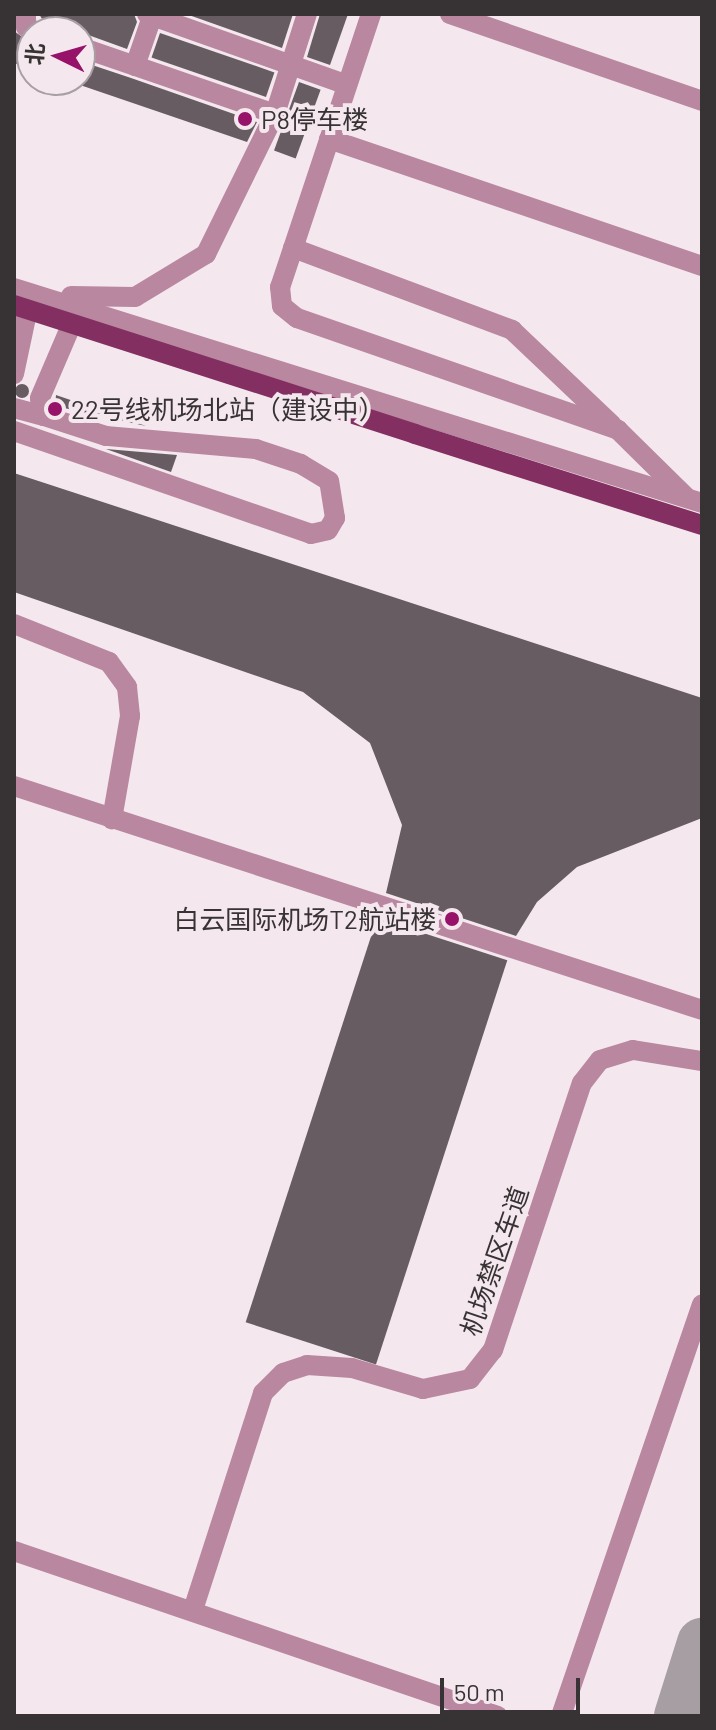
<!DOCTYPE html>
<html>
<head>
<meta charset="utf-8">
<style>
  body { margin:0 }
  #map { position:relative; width:716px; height:1730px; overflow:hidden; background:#f4e8ee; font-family:Barlow,"Noto Sans SC",sans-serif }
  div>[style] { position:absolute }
  .taxiway>* { height:50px; margin:-25px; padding:0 25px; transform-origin:25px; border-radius:25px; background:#a69ea2 }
  .building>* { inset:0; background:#665c61; transform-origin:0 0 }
  .round { border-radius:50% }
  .minor>* { height:20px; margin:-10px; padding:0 10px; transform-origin:10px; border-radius:10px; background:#b987a0 }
  .major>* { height:20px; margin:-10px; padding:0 10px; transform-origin:10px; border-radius:10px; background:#842f61 }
  .minor-bridge>* { height:20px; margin:-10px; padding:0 10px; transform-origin:10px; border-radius:10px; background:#b987a0 }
  .major-bridge>* { height:20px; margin:-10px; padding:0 10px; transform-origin:10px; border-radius:10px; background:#842f61 }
  .dots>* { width:22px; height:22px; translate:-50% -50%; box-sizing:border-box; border:4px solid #f4e8ee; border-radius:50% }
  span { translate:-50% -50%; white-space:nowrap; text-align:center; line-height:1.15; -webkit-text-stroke:8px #f4e8ee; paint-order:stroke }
  .poi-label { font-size:26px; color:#373234 }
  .left { translate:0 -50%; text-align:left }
  .right { translate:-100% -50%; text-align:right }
  .street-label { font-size:26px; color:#373234 }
  .frame { position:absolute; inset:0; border:16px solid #373234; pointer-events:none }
  .north { position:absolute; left:16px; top:16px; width:80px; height:80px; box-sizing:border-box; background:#f4e8ee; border:2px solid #a89fa4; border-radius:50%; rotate:275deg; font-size:22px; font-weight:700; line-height:32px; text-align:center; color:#373234 }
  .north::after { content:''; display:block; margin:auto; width:28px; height:36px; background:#971369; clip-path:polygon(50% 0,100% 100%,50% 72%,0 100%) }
  .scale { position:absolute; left:440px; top:1678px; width:140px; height:36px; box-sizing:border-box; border:4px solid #373234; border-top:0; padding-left:10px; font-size:24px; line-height:28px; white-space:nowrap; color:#373234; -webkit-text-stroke:6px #f4e8ee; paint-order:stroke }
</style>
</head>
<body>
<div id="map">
  <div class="taxiway">
    <div style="left:679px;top:1716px;width:77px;rotate:-72.5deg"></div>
  </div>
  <div class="building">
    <div style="clip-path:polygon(39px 14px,134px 14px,137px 22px,127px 49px,80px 32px,50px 32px)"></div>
    <div style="clip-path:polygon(186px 14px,293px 14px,282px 48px)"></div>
    <div style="clip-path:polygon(320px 14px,348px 14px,330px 65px,307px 57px)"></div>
    <div style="clip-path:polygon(14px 31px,32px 44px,32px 69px,14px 63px)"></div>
    <div style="left:160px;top:33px;width:121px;height:26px;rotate:19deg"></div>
    <div style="clip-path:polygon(80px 61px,131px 78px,257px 122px,247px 142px,80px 85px)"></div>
    <div style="left:299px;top:82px;width:23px;height:73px;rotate:20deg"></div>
    <div class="round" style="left:15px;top:384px;width:14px;height:14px"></div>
    <div style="clip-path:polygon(56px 395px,146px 426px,55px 406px)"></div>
    <div style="clip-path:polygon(106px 449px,177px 455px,171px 472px)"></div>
    <div style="clip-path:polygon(14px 473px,702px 698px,702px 818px,577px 867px,537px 902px,516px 936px,386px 893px,402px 825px,370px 743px,303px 692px,14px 592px)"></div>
    <div style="left:377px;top:918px;width:137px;height:425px;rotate:18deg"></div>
  </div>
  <div class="minor">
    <div style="left:26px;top:14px;width:13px;rotate:90deg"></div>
    <div style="left:26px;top:27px;width:12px;rotate:24deg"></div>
    <div style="left:147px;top:14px;width:212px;rotate:19.5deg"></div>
    <div style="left:371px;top:14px;width:288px;rotate:108.4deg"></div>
    <div style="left:280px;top:287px;width:19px;rotate:84deg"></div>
    <div style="left:282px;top:306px;width:19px;rotate:39deg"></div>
    <div style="left:297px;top:318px;width:340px;rotate:19.2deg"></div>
    <div style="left:618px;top:430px;width:95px;rotate:44.6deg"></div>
    <div style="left:450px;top:14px;width:267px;rotate:19deg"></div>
    <div style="left:329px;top:139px;width:394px;rotate:18.8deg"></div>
    <div style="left:293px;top:248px;width:234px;rotate:20.5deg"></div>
    <div style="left:512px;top:330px;width:138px;rotate:43.5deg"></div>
    <div style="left:14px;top:288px;width:721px;rotate:17.35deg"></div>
    <div style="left:71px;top:296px;width:64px;rotate:0.9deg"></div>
    <div style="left:135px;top:297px;width:83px;rotate:-31.2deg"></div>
    <div style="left:206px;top:254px;width:156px;rotate:-63.8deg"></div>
    <div style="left:275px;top:114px;width:206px;rotate:-161deg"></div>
    <div style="left:14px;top:374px;width:82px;rotate:-78deg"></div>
    <div style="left:14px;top:408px;width:31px;rotate:15deg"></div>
    <div style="left:14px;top:431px;width:314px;rotate:19.1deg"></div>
    <div style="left:311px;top:534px;width:17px;rotate:-13deg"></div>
    <div style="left:328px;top:530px;width:14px;rotate:-60deg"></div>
    <div style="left:335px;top:518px;width:37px;rotate:-99deg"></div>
    <div style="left:329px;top:481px;width:33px;rotate:-149deg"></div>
    <div style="left:301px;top:464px;width:47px;rotate:-161.6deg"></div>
    <div style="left:256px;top:449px;width:151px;rotate:-175deg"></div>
    <div style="left:106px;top:436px;width:65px;rotate:-162.1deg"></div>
    <div style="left:44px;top:416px;width:18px;rotate:-103deg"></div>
    <div style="left:40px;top:398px;width:99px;rotate:-66.8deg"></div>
    <div style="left:14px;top:624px;width:102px;rotate:21.8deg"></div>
    <div style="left:109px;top:662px;width:31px;rotate:54deg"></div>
    <div style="left:127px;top:687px;width:29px;rotate:84deg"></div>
    <div style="left:130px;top:716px;width:105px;rotate:99.9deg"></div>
    <div style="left:14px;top:786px;width:724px;rotate:18.03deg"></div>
    <div style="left:14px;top:1551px;width:511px;rotate:18.82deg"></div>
    <div style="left:193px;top:1610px;width:228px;rotate:-72.1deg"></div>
    <div style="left:263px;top:1393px;width:28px;rotate:-45deg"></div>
    <div style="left:283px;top:1373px;width:25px;rotate:-18deg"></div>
    <div style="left:307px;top:1365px;width:45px;rotate:3.8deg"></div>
    <div style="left:352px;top:1368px;width:74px;rotate:16.5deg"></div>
    <div style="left:423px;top:1389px;width:48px;rotate:-12deg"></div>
    <div style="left:470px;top:1379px;width:37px;rotate:-52deg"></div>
    <div style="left:493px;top:1350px;width:281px;rotate:-71.6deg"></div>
    <div style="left:582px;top:1083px;width:29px;rotate:-52deg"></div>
    <div style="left:600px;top:1060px;width:34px;rotate:-17deg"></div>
    <div style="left:633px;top:1050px;width:70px;rotate:9.1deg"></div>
    <div style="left:561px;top:1716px;width:435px;rotate:-71.1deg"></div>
  </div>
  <div class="major">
    <div style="left:415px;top:434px;width:301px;rotate:17.6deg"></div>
  </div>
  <div class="minor-bridge">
    <div style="left:135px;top:66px;width:55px;rotate:-70.9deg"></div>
    <div style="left:275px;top:114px;width:105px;rotate:-72.3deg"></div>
  </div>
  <div class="major-bridge">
    <div style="left:14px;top:305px;width:421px;rotate:17.8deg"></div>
  </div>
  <div class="dots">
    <div style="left:245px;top:119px;background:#971369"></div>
    <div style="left:55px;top:409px;background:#971369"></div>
    <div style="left:452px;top:919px;background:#971369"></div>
  </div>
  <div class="poi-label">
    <span class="left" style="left:261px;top:119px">P8停车楼</span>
    <span class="left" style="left:71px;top:409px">22号线机场北站（建设中）</span>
    <span class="right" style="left:436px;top:919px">白云国际机场T2航站楼</span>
  </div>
  <div class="street-label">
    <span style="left:494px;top:1261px;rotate:-71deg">机场禁区车道</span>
  </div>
  <div class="frame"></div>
  <div class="north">北</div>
  <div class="scale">50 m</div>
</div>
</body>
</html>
